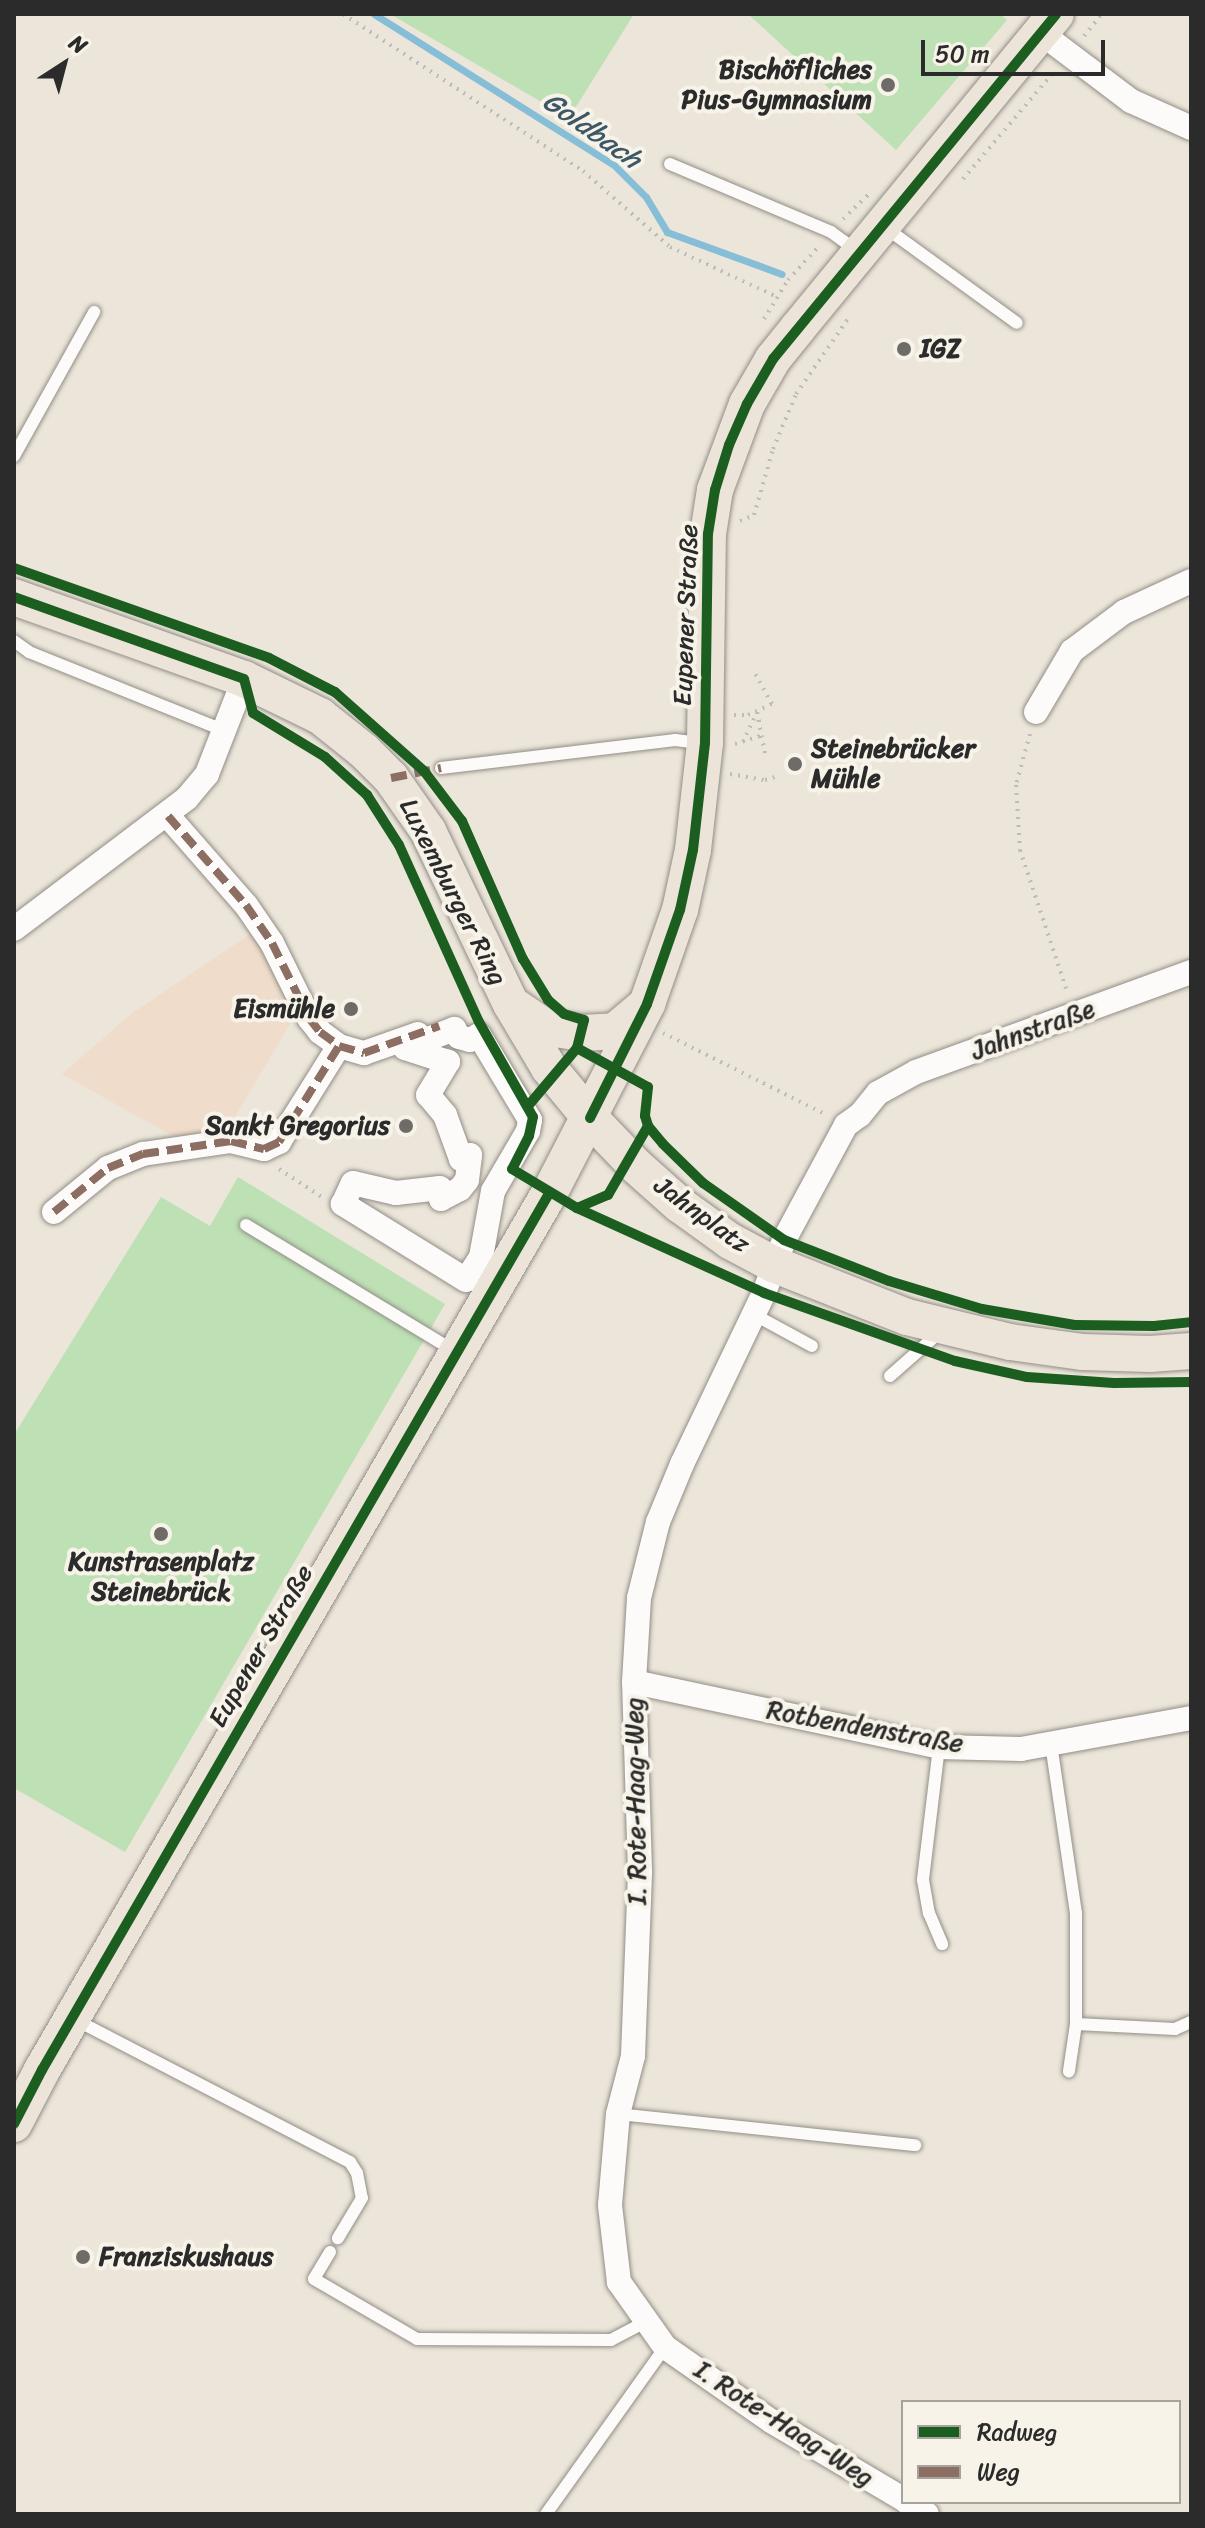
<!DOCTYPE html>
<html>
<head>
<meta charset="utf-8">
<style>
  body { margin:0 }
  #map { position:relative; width:1205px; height:2528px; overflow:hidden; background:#ece5d9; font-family:Sriracha,sans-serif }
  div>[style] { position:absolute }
  .built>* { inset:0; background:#efdcca }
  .green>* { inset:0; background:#bde0b4 }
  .stream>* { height:7px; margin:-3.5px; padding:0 3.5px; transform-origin:3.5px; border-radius:3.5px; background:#86bdd7 }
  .path>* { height:4px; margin-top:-2px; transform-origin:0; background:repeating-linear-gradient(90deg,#bdbcba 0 2px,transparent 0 8px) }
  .roads { filter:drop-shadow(0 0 2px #918e88) drop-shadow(0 0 2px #918e88) }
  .lane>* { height:12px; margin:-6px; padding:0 6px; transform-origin:6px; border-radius:6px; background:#fcfbf9 }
  .street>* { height:24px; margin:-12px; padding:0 12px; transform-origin:12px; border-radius:12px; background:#fcfbf9 }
  .primary>* { height:36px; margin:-18px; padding:0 18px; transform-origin:18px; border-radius:18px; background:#ece3d9 }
  .quiet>* { height:8px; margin-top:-4px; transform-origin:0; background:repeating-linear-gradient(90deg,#8d6e63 0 16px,transparent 0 24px) }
  .cycleway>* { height:10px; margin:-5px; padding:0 5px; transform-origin:5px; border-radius:5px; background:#1b5e20 }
  .dots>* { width:22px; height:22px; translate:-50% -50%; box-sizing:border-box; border:4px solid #f7f3e8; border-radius:50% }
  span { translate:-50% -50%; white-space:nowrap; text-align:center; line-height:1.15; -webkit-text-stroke:8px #f7f3e8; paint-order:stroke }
  .poi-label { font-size:26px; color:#2b2b2b; font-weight:700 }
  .right { translate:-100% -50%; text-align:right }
  .left { translate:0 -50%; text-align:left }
  .street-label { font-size:26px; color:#2b2b2b }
  .water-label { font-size:28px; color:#3c5867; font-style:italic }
  .frame { position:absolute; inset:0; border:16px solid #2b2b2b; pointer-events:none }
  .legend { position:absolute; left:901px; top:2400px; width:280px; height:104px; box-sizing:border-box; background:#f7f3e8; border:2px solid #a5a39c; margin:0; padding:10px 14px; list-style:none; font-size:24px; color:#2b2b2b }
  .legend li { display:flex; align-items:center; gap:16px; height:40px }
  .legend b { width:40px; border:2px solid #a5a39c }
  .north { position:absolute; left:24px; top:24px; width:80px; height:80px; -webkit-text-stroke:6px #f7f3e8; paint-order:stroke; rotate:36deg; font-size:22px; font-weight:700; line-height:32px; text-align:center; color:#2b2b2b }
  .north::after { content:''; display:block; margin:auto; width:28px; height:36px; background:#2b2b2b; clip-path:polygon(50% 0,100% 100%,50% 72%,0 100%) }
  .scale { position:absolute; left:921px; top:40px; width:184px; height:36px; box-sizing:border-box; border:4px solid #2b2b2b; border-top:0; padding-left:10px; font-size:24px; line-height:28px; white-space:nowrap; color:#2b2b2b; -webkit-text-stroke:6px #f7f3e8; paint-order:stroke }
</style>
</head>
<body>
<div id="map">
  <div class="built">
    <div style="clip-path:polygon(255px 931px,296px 1014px,224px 1135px,180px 1140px,62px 1074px,131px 1014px)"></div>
  </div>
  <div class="green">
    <div style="clip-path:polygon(390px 14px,634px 14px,569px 118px)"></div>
    <div style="clip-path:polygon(748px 14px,1000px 14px,1007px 20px,896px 150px)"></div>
    <div style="clip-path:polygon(238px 1177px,445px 1304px,125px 1852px,14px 1788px,14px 1435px,161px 1197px,210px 1226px)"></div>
  </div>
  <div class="stream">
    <div style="left:374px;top:14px;width:285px;rotate:32.2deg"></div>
    <div style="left:615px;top:166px;width:44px;rotate:45deg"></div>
    <div style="left:646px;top:197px;width:41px;rotate:59deg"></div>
    <div style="left:667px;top:232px;width:122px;rotate:20.1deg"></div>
  </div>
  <div class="path">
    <div style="left:343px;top:14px;width:287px;rotate:33.2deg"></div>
    <div style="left:583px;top:171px;width:116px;rotate:41.1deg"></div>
    <div style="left:670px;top:247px;width:118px;rotate:25deg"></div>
    <div style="left:1084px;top:36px;width:28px;rotate:-51deg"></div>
    <div style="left:963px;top:179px;width:139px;rotate:-49.7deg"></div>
    <div style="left:843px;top:219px;width:35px;rotate:-44deg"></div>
    <div style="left:764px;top:319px;width:46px;rotate:-58.4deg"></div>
    <div style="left:788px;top:280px;width:46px;rotate:-47.6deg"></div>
    <div style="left:740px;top:521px;width:15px;rotate:-23deg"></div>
    <div style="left:754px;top:515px;width:69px;rotate:-73.9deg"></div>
    <div style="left:773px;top:449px;width:60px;rotate:-67.3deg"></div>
    <div style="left:796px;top:394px;width:91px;rotate:-55.3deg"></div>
    <div style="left:757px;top:712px;width:42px;rotate:79deg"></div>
    <div style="left:734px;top:715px;width:14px"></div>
    <div style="left:748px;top:715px;width:26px;rotate:-25deg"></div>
    <div style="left:772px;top:704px;width:37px;rotate:-119deg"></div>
    <div style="left:1030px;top:734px;width:53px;rotate:105.4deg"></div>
    <div style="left:1016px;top:785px;width:65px;rotate:86.5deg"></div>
    <div style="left:1020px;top:850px;width:149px;rotate:71.6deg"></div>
    <div style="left:743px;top:742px;width:31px;rotate:-65deg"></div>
    <div style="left:735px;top:744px;width:29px;rotate:-18deg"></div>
    <div style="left:730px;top:774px;width:36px;rotate:10deg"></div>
    <div style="left:765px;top:780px;width:10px;rotate:-17deg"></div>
    <div style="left:663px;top:1033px;width:183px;rotate:26.6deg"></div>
    <div style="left:279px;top:1169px;width:51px;rotate:33.1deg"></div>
    <div style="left:577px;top:1208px;width:34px;rotate:-23deg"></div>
  </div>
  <div class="roads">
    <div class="lane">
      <div style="left:670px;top:164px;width:175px;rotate:22.9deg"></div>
      <div style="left:831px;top:232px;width:31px;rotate:36deg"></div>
      <div style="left:883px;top:226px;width:165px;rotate:35.9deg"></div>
      <div style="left:14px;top:456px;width:165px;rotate:-60.9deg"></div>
      <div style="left:14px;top:641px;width:19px;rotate:36deg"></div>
      <div style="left:29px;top:652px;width:212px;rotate:21.9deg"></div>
      <div style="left:441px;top:768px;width:236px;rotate:-6.8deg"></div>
      <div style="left:675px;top:740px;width:25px;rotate:7deg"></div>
      <div style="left:246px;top:1225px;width:243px;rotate:31.2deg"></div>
      <div style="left:753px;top:1314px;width:67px;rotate:28.5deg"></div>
      <div style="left:890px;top:1376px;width:68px;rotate:-41.4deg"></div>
      <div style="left:1051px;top:1744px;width:171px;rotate:81.6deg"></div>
      <div style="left:1076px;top:1913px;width:111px;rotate:90deg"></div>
      <div style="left:1076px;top:2024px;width:48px;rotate:98.5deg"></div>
      <div style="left:939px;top:1747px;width:134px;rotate:96.9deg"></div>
      <div style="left:923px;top:1880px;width:34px;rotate:80deg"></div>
      <div style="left:929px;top:1913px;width:34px;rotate:67deg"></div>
      <div style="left:74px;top:2019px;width:311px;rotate:27.4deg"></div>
      <div style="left:350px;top:2162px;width:13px;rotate:58deg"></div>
      <div style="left:357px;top:2173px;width:25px;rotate:79deg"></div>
      <div style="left:362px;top:2198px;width:47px;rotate:121deg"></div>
      <div style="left:1076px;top:2024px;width:99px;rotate:2.9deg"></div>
      <div style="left:1175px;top:2029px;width:17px;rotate:-24deg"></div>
      <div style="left:618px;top:2114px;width:299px;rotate:6deg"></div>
      <div style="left:330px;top:2252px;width:31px;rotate:121deg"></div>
      <div style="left:314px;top:2279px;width:119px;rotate:30.2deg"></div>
      <div style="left:417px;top:2339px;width:194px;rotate:0.3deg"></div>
      <div style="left:611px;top:2340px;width:41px;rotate:-27.8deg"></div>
      <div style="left:546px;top:2514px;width:205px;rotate:-54.5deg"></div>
    </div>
    <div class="street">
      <div style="left:1041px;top:33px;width:113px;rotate:37.1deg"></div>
      <div style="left:1131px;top:101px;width:66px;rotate:24.2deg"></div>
      <div style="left:1036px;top:712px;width:71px;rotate:-59.5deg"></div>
      <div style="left:1072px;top:651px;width:65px;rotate:-36.9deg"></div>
      <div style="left:1124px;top:612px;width:74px;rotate:-24.8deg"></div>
      <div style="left:168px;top:816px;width:118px;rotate:48.8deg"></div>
      <div style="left:246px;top:905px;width:46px;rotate:55.6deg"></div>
      <div style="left:272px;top:943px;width:84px;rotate:63.7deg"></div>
      <div style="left:309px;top:1018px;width:18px;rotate:52deg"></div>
      <div style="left:320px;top:1032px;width:24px;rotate:36deg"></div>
      <div style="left:339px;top:1046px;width:26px;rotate:16deg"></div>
      <div style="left:364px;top:1053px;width:57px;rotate:-19.4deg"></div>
      <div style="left:14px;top:929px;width:217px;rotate:-37.1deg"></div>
      <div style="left:187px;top:798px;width:31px;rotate:-50deg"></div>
      <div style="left:207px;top:774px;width:102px;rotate:-68.7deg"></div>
      <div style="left:454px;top:1029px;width:9px;rotate:58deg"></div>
      <div style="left:459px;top:1037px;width:11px;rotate:15deg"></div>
      <div style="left:470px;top:1040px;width:10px;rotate:-29deg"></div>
      <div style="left:479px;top:1035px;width:99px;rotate:59deg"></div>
      <div style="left:530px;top:1120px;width:11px;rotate:100deg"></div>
      <div style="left:528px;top:1131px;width:69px;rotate:120.3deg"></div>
      <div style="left:493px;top:1191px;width:67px;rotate:100.3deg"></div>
      <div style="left:481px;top:1257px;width:27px;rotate:123deg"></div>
      <div style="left:466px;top:1280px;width:145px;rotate:-148.3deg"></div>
      <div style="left:343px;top:1204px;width:23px;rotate:-65deg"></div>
      <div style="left:353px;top:1183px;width:44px;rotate:13.1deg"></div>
      <div style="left:396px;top:1193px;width:44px;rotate:-6.5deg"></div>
      <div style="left:440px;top:1188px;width:11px;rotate:85deg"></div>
      <div style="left:441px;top:1199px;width:21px;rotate:-28deg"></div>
      <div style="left:460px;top:1189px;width:11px;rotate:-52deg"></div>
      <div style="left:467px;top:1180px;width:25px;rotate:-83deg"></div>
      <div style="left:470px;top:1155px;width:10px;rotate:156deg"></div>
      <div style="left:461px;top:1159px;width:47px;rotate:-110deg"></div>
      <div style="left:445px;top:1115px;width:26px;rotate:-130deg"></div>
      <div style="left:428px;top:1095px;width:39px;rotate:-59deg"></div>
      <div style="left:448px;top:1062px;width:45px;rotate:-162deg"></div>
      <div style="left:405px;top:1048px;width:53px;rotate:-21.2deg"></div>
      <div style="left:54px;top:1212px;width:70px;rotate:-39.2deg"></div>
      <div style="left:108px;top:1168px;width:38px;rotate:-22deg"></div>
      <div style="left:143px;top:1154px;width:89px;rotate:-8.4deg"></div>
      <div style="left:231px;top:1141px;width:34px;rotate:14deg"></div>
      <div style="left:264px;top:1149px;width:17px;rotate:-25deg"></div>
      <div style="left:279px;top:1142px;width:113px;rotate:-58deg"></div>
      <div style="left:634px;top:1682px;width:312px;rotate:12deg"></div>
      <div style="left:939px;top:1747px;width:82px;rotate:1.4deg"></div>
      <div style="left:1021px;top:1749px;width:173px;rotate:-10.3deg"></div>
      <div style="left:903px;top:2499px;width:153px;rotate:-149.4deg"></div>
      <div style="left:771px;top:2421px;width:129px;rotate:-145.1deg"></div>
      <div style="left:665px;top:2347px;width:80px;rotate:-125.3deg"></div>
      <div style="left:619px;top:2282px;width:78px;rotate:-96.7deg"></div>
      <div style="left:610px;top:2205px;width:91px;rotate:-85deg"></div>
      <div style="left:618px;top:2114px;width:60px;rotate:-75.5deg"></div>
      <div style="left:633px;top:2056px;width:185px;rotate:-87.8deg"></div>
      <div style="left:640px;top:1871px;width:189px;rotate:-91.8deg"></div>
      <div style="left:634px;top:1682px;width:84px;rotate:-86.6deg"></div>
      <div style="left:639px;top:1598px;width:78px;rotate:-76deg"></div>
      <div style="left:658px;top:1522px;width:63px;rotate:-67.5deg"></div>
      <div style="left:682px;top:1464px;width:190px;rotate:-64.4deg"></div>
      <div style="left:764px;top:1293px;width:57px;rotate:-69.3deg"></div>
      <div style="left:784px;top:1240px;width:131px;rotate:-61.7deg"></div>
      <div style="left:846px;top:1125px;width:17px;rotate:-36deg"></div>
      <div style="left:860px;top:1115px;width:28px;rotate:-51deg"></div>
      <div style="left:878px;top:1093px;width:43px;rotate:-28.9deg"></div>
      <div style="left:916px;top:1072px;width:293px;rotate:-20deg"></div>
      <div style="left:907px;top:2502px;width:23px;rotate:31deg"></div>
    </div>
    <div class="primary">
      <div style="left:14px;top:597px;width:244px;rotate:19.6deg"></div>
      <div style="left:244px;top:679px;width:85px;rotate:26deg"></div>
      <div style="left:320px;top:716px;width:56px;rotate:38.5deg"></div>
      <div style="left:364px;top:751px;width:38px;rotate:45deg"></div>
      <div style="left:391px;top:778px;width:65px;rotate:55.1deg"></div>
      <div style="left:428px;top:831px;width:192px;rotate:64.4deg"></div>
      <div style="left:511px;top:1004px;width:74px;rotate:59.3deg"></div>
      <div style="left:549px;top:1068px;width:65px;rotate:50.6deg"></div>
      <div style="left:590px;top:1118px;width:66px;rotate:46.2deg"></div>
      <div style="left:636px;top:1166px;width:59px;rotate:41.6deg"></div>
      <div style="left:680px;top:1205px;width:62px;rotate:35.8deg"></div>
      <div style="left:730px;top:1241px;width:49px;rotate:28.1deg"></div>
      <div style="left:773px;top:1264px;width:144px;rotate:21.6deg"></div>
      <div style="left:907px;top:1317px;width:106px;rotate:13.6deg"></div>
      <div style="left:1010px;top:1342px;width:74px;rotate:7.8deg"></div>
      <div style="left:1083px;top:1352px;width:67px;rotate:1.7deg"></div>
      <div style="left:1150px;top:1354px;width:41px;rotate:-4.2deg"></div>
      <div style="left:514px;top:1006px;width:40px;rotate:34deg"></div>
      <div style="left:547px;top:1028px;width:34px;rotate:8deg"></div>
      <div style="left:581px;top:1033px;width:34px;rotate:-3deg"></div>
      <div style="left:615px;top:1031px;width:40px;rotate:-40deg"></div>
      <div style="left:14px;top:2124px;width:61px;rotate:-62.6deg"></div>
      <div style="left:42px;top:2070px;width:1014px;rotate:-59.95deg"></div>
      <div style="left:550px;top:1192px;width:212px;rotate:-62.7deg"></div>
      <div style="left:647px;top:1004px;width:100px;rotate:-70.7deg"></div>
      <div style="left:680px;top:910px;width:61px;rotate:-77.8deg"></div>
      <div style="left:693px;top:850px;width:108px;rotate:-83.6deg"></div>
      <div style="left:705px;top:743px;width:209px;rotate:-89.2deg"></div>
      <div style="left:708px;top:534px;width:45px;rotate:-81deg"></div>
      <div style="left:715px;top:490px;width:92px;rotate:-69.6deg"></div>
      <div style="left:747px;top:404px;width:52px;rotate:-60deg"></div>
      <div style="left:773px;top:359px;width:40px;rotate:-51deg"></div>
      <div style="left:798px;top:328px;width:406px;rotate:-50.6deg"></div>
    </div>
  </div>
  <div class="quiet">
    <div style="left:391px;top:778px;width:51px;rotate:-11.3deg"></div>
    <div style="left:168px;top:816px;width:118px;rotate:48.8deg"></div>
    <div style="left:246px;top:905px;width:46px;rotate:55.6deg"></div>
    <div style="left:272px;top:943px;width:84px;rotate:63.7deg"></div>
    <div style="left:309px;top:1018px;width:18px;rotate:52deg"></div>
    <div style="left:320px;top:1032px;width:24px;rotate:36deg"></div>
    <div style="left:339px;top:1046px;width:26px;rotate:16deg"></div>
    <div style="left:364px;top:1053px;width:80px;rotate:-19.8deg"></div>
    <div style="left:54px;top:1212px;width:70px;rotate:-39.2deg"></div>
    <div style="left:108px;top:1168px;width:38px;rotate:-22deg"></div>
    <div style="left:143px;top:1154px;width:89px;rotate:-8.4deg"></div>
    <div style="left:231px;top:1141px;width:34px;rotate:14deg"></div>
    <div style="left:264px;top:1149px;width:17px;rotate:-25deg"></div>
    <div style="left:279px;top:1142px;width:113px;rotate:-58deg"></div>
  </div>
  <div class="cycleway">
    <div style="left:14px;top:568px;width:270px;rotate:19.4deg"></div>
    <div style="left:269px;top:658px;width:74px;rotate:27.3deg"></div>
    <div style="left:335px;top:692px;width:119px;rotate:41.6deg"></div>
    <div style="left:424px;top:771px;width:63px;rotate:52.8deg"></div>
    <div style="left:462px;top:821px;width:151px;rotate:66.2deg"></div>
    <div style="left:523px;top:959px;width:48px;rotate:58.6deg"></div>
    <div style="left:548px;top:1000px;width:21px;rotate:41deg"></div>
    <div style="left:564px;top:1014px;width:21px;rotate:17deg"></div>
    <div style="left:584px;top:1020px;width:29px;rotate:104deg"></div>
    <div style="left:577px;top:1048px;width:76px;rotate:130.2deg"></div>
    <div style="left:14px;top:597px;width:244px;rotate:19.6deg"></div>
    <div style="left:244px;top:679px;width:35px;rotate:75deg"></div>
    <div style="left:253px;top:713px;width:84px;rotate:31.4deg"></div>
    <div style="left:325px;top:757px;width:57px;rotate:42.1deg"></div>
    <div style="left:367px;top:795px;width:59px;rotate:57.4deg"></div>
    <div style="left:399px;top:845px;width:194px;rotate:65.7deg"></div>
    <div style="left:479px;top:1022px;width:109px;rotate:60.4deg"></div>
    <div style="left:533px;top:1117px;width:19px;rotate:102deg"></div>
    <div style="left:529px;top:1136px;width:37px;rotate:117deg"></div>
    <div style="left:512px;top:1169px;width:76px;rotate:31deg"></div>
    <div style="left:577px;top:1208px;width:205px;rotate:24.4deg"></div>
    <div style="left:764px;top:1293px;width:203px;rotate:19.6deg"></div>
    <div style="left:955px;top:1361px;width:74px;rotate:12.5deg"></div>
    <div style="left:1027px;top:1377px;width:87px;rotate:3.9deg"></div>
    <div style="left:1114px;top:1383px;width:77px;rotate:-0.7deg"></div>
    <div style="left:577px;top:1048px;width:81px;rotate:28.8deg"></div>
    <div style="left:648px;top:1087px;width:29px;rotate:96deg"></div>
    <div style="left:645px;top:1116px;width:10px;rotate:73deg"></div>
    <div style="left:648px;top:1126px;width:23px;rotate:50deg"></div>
    <div style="left:663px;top:1144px;width:56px;rotate:44.3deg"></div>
    <div style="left:703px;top:1183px;width:99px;rotate:35.1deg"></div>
    <div style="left:784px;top:1240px;width:113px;rotate:21.3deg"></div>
    <div style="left:889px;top:1281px;width:97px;rotate:16.8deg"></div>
    <div style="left:982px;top:1309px;width:94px;rotate:9.8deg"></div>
    <div style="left:1075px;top:1325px;width:79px;rotate:0.7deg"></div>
    <div style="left:1154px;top:1326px;width:37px;rotate:-6deg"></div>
    <div style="left:590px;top:1118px;width:127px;rotate:-63.4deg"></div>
    <div style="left:647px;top:1004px;width:100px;rotate:-70.7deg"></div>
    <div style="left:680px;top:910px;width:61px;rotate:-77.8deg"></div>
    <div style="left:693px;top:850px;width:108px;rotate:-83.6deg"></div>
    <div style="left:705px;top:743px;width:209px;rotate:-89.2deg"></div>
    <div style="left:708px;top:534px;width:45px;rotate:-81deg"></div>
    <div style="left:715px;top:490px;width:47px;rotate:-72.7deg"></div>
    <div style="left:729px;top:445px;width:45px;rotate:-66.3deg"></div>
    <div style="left:747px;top:404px;width:52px;rotate:-60deg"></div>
    <div style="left:773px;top:359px;width:446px;rotate:-50.6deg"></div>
    <div style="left:577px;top:1208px;width:34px;rotate:-23deg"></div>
    <div style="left:608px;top:1195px;width:80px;rotate:-59.9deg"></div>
    <div style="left:14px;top:2124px;width:61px;rotate:-62.6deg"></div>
    <div style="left:42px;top:2070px;width:1014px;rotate:-59.95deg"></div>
  </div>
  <div class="dots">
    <div style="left:888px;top:85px;background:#6f6c68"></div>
    <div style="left:904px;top:349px;background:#6f6c68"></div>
    <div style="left:795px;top:764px;background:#6f6c68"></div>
    <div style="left:351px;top:1009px;background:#6f6c68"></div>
    <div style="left:406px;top:1126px;background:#6f6c68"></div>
    <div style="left:161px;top:1534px;background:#6f6c68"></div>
    <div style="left:83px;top:2257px;background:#6f6c68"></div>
  </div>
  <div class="poi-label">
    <span class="right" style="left:872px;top:85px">Bischöfliches<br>Pius-Gymnasium</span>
    <span class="left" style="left:920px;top:349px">IGZ</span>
    <span class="left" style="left:811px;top:764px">Steinebrücker<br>Mühle</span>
    <span class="right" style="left:335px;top:1009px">Eismühle</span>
    <span class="right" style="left:390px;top:1126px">Sankt Gregorius</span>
    <span style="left:161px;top:1577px">Kunstrasenplatz<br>Steinebrück</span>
    <span class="left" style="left:99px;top:2257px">Franziskushaus</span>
  </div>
  <div class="street-label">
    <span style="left:686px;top:615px;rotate:-88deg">Eupener Straße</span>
    <span style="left:453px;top:892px;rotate:63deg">Luxemburger Ring</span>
    <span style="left:1033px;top:1030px;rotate:-20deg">Jahnstraße</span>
    <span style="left:702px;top:1215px;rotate:36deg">Jahnplatz</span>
    <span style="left:261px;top:1646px;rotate:-60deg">Eupener Straße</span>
    <span style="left:865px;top:1727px;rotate:10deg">Rotbendenstraße</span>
    <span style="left:636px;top:1801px;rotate:-91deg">I. Rote-Haag-Weg</span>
    <span style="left:784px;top:2424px;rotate:33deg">I. Rote-Haag-Weg</span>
  </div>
  <div class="water-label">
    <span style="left:592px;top:130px;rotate:35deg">Goldbach</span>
  </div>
  <div class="frame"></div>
  <ul class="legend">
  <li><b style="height:10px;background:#1b5e20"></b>Radweg</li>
  <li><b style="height:10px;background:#8d6e63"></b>Weg</li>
  </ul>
  <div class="north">N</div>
  <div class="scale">50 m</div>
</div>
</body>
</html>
